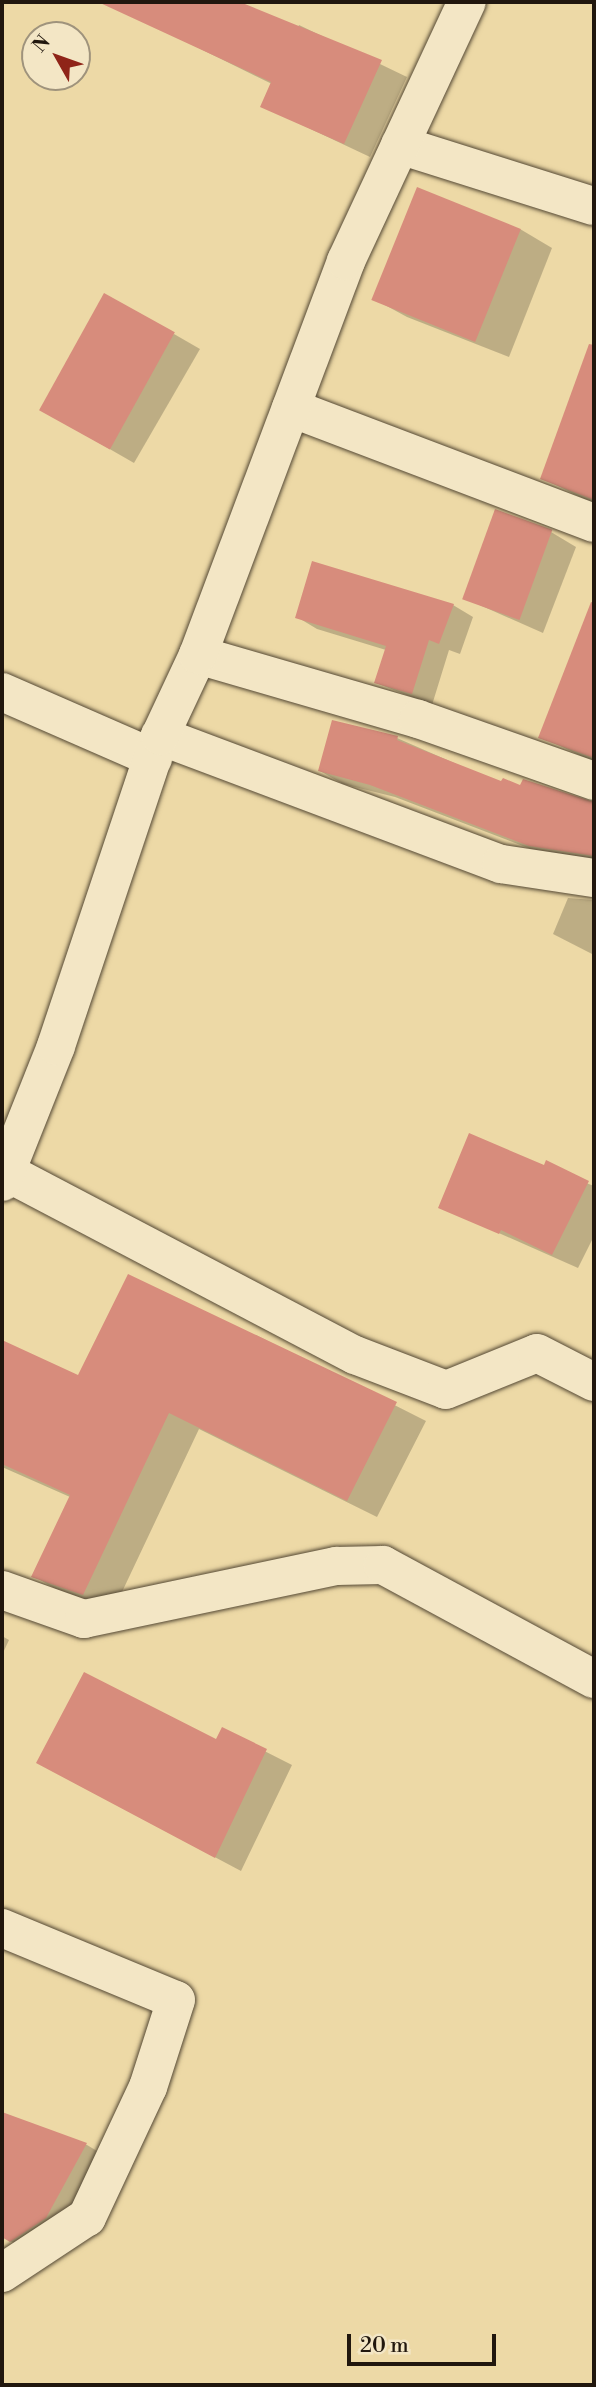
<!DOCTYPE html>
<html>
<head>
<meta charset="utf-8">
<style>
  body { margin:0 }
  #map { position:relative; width:596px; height:2387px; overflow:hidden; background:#edd9a6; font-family:"Libre Bodoni",serif }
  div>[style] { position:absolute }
  .shadow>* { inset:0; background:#0003 }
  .building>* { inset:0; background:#d78c7c; transform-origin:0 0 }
  .roads { filter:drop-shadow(0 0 2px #544834) drop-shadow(0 0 2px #544834) }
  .minor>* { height:38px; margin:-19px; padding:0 19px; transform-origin:19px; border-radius:19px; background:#f3e6c5 }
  span { translate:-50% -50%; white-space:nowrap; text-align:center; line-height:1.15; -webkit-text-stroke:7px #f3e6c5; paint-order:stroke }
  .frame { position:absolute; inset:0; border:4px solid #21170e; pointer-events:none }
  .north { position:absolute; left:21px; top:21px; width:70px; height:70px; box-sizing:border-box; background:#f3e6c5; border:2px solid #9f937c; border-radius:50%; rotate:310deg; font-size:19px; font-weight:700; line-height:28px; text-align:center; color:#21170e }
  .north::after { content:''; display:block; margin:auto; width:24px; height:32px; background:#8f2418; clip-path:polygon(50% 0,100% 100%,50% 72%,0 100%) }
  .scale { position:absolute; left:347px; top:2334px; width:149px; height:32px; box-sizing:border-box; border:4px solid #21170e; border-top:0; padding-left:9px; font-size:21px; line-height:24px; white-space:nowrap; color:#21170e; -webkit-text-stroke:5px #f3e6c5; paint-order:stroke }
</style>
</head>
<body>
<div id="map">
  <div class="shadow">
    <div style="clip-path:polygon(163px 2px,235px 2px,297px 30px,299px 25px,407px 77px,370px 157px,262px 106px,272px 84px,152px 25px)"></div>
    <div style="clip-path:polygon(520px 229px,552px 248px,509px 357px,407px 317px,374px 299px)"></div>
    <div style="clip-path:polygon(174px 334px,200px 349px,134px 463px,40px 409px)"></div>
    <div style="clip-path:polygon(594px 343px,594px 504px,542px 478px)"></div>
    <div style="clip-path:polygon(551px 532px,576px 547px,543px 633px,464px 598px)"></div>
    <div style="clip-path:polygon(453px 605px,473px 617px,460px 654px,449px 650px,432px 705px,376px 683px,386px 650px,317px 629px,297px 617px)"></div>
    <div style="clip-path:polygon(575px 649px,594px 656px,594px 762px,541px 737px)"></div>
    <div style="clip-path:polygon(397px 738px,502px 784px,594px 802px,594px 866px,554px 858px,395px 797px,343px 784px,320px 771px)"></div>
    <div style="clip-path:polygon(568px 898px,594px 900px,594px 955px,553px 934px)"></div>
    <div style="clip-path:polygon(544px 1167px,594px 1186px,594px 1236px,578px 1268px,440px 1207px)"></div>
    <div style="clip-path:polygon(256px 1335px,426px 1421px,377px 1517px,199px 1429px,113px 1611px,63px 1593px,33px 1576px,70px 1497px,2px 1467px,2px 1342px,79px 1377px)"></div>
    <div style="clip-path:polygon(2px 1636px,9px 1640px,2px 1655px)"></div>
    <div style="clip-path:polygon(223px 1730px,292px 1765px,241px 1871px,64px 1777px,217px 1742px)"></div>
    <div style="clip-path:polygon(3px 2114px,87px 2145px,112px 2160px,37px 2255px,2px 2237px)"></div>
  </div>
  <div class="building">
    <div style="clip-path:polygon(98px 2px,240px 2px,382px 60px,344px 144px,260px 107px,271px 82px)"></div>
    <div style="left:417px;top:187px;width:112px;height:122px;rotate:22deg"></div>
    <div style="left:104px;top:293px;width:81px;height:134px;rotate:29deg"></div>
    <div style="clip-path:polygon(589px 344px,594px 345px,594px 500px,540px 479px)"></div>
    <div style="left:495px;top:509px;width:61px;height:96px;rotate:20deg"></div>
    <div style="clip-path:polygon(312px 561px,454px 604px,439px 644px,429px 640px,412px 694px,374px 683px,386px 646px,295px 618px)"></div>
    <div style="clip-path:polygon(591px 602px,594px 603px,594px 758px,538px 738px)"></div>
    <div style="clip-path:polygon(332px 720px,398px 736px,397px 740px,501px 781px,503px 778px,520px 785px,523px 779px,594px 802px,594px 856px,529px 846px,370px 785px,318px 771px)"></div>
    <div style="clip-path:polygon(469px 1133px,544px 1165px,546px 1160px,589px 1181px,552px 1255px,501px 1230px,499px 1234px,438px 1208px)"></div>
    <div style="clip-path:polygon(128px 1274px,397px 1402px,347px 1501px,169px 1413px,83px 1595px,31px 1577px,70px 1495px,2px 1464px,2px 1340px,78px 1375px)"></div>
    <div style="clip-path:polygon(84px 1672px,216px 1739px,222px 1727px,267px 1749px,215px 1858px,36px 1763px)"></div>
    <div style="clip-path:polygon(2px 2112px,87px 2143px,46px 2218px,10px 2242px,2px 2237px)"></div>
  </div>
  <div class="roads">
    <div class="minor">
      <div style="left:400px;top:145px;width:203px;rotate:17.5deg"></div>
      <div style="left:291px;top:408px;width:324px;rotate:20.8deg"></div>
      <div style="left:198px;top:655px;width:229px;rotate:16.2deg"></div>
      <div style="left:418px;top:719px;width:187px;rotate:19.4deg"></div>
      <div style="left:2px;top:692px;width:165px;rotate:23.6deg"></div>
      <div style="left:160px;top:736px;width:364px;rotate:20.6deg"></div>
      <div style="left:501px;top:864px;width:94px;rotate:8.6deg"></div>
      <div style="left:6px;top:1172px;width:394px;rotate:27.7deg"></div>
      <div style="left:355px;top:1355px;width:97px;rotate:21deg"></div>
      <div style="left:446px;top:1390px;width:98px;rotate:-22.1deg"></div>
      <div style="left:537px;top:1353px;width:64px;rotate:27deg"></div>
      <div style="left:2px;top:1182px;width:146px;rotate:-68.3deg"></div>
      <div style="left:56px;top:1046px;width:327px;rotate:-71.5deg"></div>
      <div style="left:160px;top:736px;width:89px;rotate:-64.9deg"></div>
      <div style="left:198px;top:655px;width:421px;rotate:-69.4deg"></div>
      <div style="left:346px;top:261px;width:286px;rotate:-65deg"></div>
      <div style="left:2px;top:1590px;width:87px;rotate:19.5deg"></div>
      <div style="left:84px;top:1619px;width:258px;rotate:-11.9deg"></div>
      <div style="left:336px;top:1566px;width:47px;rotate:-1.2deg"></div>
      <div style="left:383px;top:1565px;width:240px;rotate:28.4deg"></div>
      <div style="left:2px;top:1928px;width:188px;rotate:22.5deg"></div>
      <div style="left:176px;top:2000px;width:91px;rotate:107.8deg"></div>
      <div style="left:148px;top:2087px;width:144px;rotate:115.1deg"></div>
      <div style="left:87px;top:2217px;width:102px;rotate:146.6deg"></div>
    </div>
  </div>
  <div class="frame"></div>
  <div class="north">N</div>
  <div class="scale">20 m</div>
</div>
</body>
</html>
